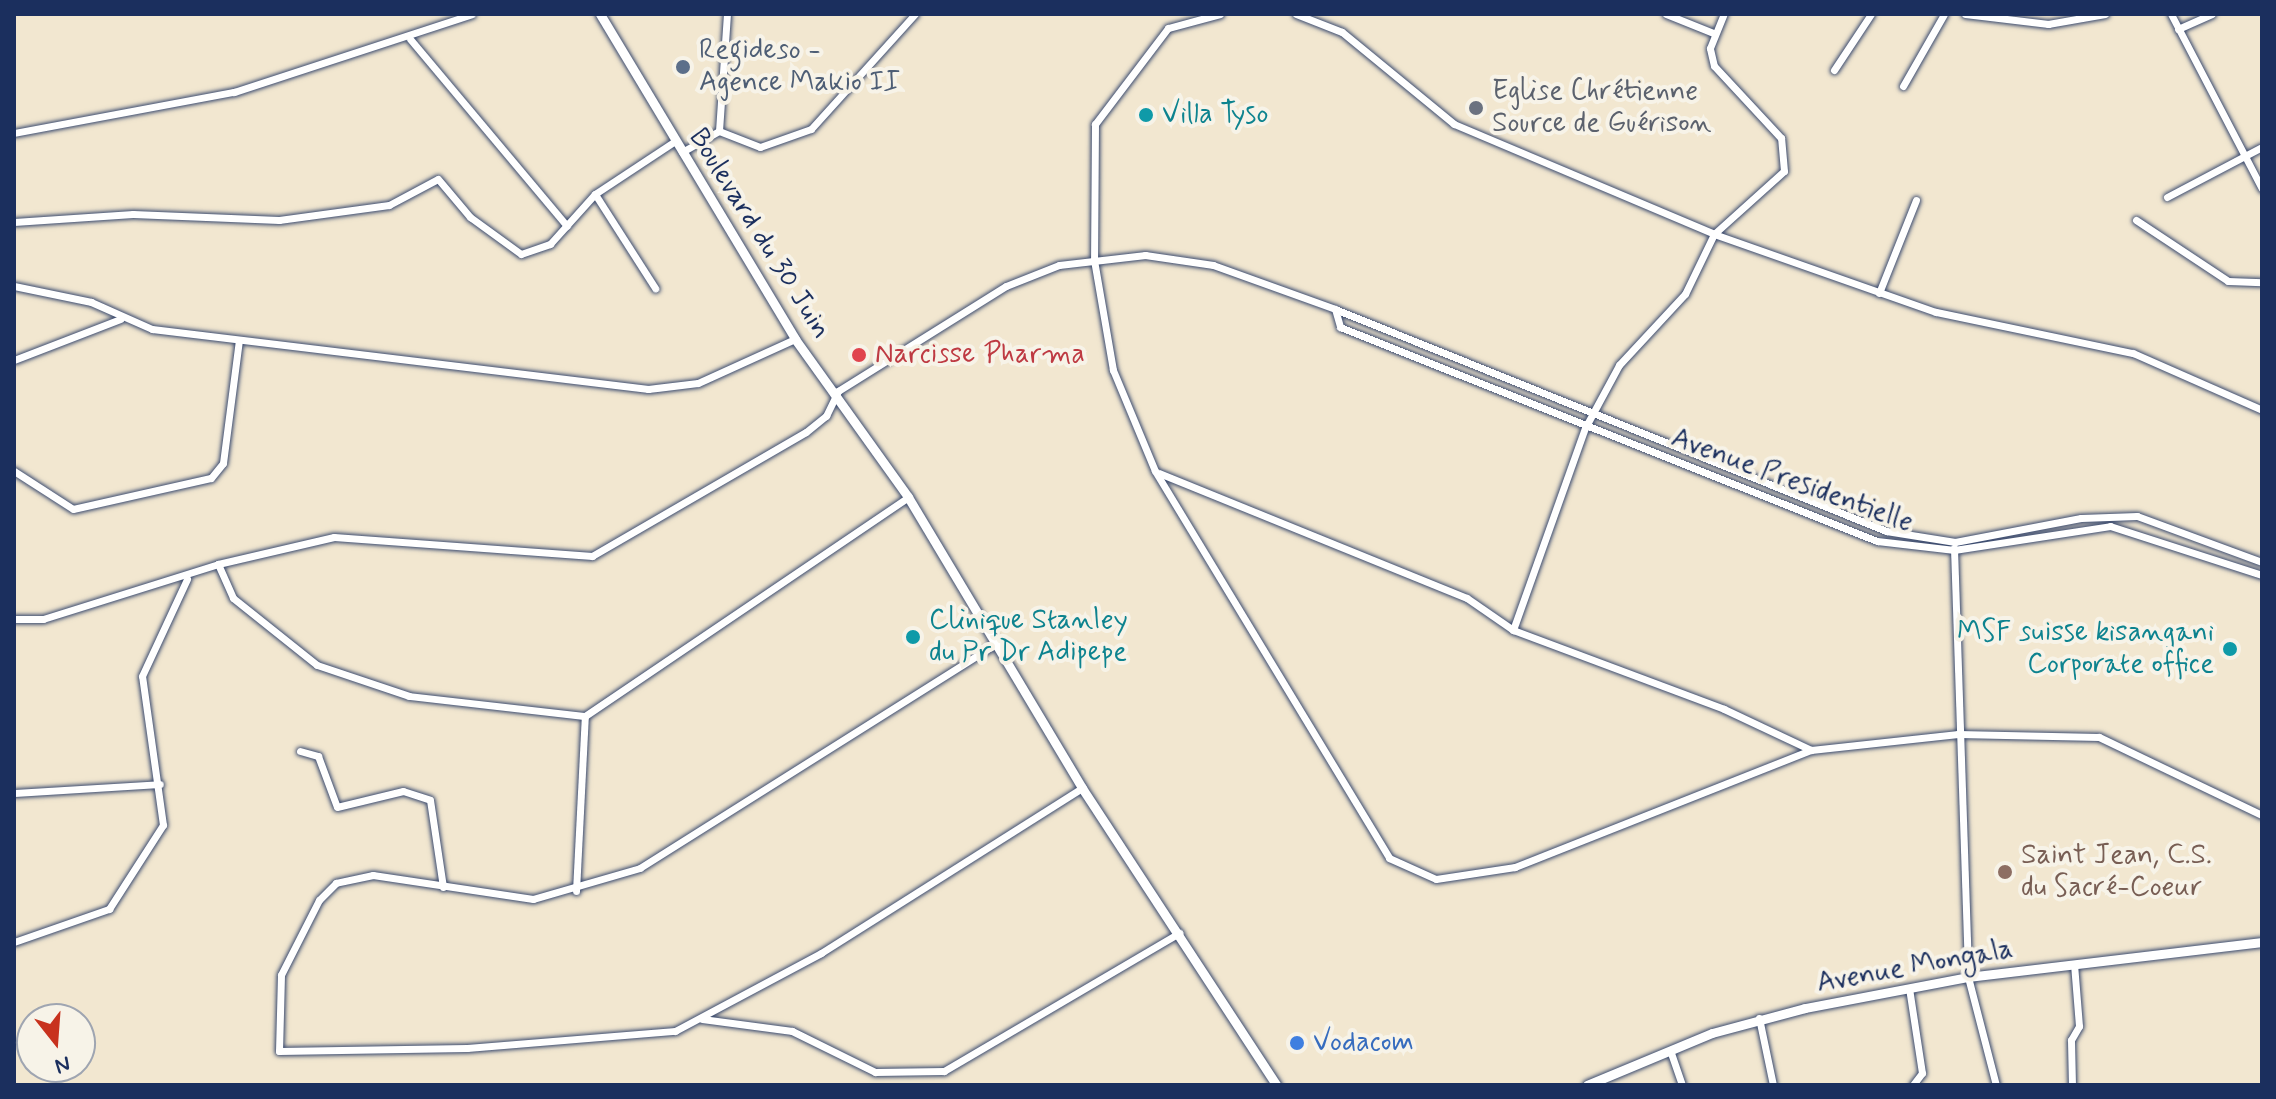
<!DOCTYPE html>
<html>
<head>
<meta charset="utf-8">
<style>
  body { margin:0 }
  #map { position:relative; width:2276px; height:1099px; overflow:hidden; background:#f2e7d0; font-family:Mynerve,sans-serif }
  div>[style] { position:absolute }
  .roads { filter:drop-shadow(0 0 2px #3b4b6f) drop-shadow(0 0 2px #3b4b6f) }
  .minor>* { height:7px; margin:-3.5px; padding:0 3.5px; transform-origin:3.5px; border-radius:3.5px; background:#fff }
  .tertiary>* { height:9px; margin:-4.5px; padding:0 4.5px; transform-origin:4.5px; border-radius:4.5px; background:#fff }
  .dots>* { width:22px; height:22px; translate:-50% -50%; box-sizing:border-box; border:4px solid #f7f3e8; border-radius:50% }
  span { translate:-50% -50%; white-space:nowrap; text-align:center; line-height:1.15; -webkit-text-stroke:8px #f7f3e8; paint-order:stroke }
  .service-label { font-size:28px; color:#4e5e75 }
  .left { translate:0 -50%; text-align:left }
  .worship-label { font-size:28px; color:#5b616d }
  .culture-label { font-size:28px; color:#0d838f }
  .right { translate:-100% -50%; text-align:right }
  .street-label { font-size:28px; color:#1b2f5e }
  .health-label { font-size:28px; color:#be3a42 }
  .education-label { font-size:28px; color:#785e54 }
  .shop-label { font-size:28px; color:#366cbe }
  .frame { position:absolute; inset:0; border:16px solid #1b2f5e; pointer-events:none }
  .north { position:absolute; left:16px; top:1003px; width:80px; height:80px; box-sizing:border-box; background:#f7f3e8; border:2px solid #9fa5b1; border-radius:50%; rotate:163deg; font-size:22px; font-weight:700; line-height:32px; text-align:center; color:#1b2f5e }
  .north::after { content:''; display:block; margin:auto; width:28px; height:36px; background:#c8321e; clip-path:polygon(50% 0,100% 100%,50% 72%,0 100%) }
</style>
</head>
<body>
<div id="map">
  <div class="roads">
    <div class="minor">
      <div style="left:1220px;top:14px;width:54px;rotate:164.9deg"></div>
      <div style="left:1168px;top:28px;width:121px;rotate:127.2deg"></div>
      <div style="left:1095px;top:124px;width:136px;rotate:90.4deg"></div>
      <div style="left:1094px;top:260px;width:112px;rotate:80.2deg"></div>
      <div style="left:1113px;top:370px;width:109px;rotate:67.4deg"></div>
      <div style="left:1155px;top:471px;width:452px;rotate:58.8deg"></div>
      <div style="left:1389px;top:858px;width:51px;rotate:24.1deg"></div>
      <div style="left:1436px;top:879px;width:80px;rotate:-8.6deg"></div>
      <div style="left:1515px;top:867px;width:318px;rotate:-21.6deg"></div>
      <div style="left:1811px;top:750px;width:148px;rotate:-6.2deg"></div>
      <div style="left:1958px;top:734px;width:141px;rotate:1.2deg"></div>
      <div style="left:2099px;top:737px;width:181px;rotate:25.6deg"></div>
      <div style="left:1296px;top:14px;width:49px;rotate:21.4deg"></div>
      <div style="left:1342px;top:32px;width:145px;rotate:39.4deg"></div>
      <div style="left:1454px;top:124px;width:282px;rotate:22.9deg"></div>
      <div style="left:1714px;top:234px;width:235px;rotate:19.4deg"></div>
      <div style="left:1936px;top:312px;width:201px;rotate:11.8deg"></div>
      <div style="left:2133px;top:353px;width:141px;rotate:23.8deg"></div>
      <div style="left:1666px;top:14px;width:51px;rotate:22deg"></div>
      <div style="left:1965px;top:14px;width:84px;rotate:6.9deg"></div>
      <div style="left:2048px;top:24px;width:58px;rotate:-10deg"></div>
      <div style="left:2171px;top:14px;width:197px;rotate:62.5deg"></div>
      <div style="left:2178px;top:29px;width:37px;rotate:-24deg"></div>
      <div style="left:410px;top:39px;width:244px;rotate:50deg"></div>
      <div style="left:1834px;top:70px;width:67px;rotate:-56.5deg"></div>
      <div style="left:1903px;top:86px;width:83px;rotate:-60.3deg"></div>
      <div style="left:719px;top:131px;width:117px;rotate:-86.1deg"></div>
      <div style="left:14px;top:133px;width:224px;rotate:-10.6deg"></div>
      <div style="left:234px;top:92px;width:250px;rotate:-18.1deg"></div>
      <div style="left:682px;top:152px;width:43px;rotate:-29.6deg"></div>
      <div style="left:719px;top:131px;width:44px;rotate:21.3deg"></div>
      <div style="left:760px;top:147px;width:54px;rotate:-19.4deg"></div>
      <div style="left:811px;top:129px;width:155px;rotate:-47.9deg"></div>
      <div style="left:595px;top:194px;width:112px;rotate:57.4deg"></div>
      <div style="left:2167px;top:197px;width:107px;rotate:-27.8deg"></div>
      <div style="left:2136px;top:220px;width:110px;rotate:33.5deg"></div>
      <div style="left:2228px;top:281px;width:34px;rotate:2deg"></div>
      <div style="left:14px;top:222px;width:119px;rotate:-3.8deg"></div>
      <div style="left:133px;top:214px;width:146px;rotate:2.4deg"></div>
      <div style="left:279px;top:220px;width:111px;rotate:-7.8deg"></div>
      <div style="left:389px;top:205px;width:55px;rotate:-28deg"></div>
      <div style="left:438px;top:179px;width:50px;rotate:49.9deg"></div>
      <div style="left:470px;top:217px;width:63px;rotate:36deg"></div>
      <div style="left:521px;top:254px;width:31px;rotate:-19deg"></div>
      <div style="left:550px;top:244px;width:67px;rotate:-48deg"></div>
      <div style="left:595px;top:194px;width:96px;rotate:-33.5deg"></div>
      <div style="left:14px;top:286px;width:79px;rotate:11.7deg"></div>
      <div style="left:91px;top:302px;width:67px;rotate:23.9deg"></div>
      <div style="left:152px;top:329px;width:500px;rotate:6.9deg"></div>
      <div style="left:648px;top:389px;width:50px;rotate:-6.8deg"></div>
      <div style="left:698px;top:383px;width:107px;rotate:-24.4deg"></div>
      <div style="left:1879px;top:293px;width:100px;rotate:-68.3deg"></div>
      <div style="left:1335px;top:309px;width:19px;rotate:74deg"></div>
      <div style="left:1340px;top:327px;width:578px;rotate:21.73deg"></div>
      <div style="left:1877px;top:541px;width:78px;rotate:6.7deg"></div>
      <div style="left:1954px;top:550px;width:158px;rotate:-8.7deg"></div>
      <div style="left:2110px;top:526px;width:160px;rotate:17.9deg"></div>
      <div style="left:14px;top:360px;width:114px;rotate:-21.1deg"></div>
      <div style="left:14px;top:471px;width:70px;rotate:32.8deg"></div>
      <div style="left:73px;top:509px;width:141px;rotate:-12.7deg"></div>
      <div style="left:211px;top:478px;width:19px;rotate:-51deg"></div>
      <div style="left:223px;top:463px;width:124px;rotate:-82.6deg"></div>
      <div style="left:1159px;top:473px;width:332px;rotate:22.1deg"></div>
      <div style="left:1467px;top:598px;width:56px;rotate:34.8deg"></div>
      <div style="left:1513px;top:630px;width:225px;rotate:20.5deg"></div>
      <div style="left:1724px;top:709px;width:96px;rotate:25.2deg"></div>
      <div style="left:1954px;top:548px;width:429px;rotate:88.1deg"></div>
      <div style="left:1968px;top:977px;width:112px;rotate:75.5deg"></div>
      <div style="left:218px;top:564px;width:37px;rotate:66deg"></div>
      <div style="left:233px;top:598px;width:107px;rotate:38.6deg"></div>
      <div style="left:317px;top:665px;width:97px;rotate:18.6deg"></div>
      <div style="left:409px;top:696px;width:177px;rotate:6.5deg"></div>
      <div style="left:585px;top:716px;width:390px;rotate:-34.1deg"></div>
      <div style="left:14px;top:619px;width:29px"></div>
      <div style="left:43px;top:619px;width:183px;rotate:-17.4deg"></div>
      <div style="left:218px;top:564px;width:119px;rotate:-13.1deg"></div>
      <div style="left:334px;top:537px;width:259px;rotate:4.2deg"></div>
      <div style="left:592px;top:556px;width:247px;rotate:-30.1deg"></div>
      <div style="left:806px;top:432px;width:26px;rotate:-39deg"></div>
      <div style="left:826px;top:416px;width:28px;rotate:-64deg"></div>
      <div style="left:838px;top:391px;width:198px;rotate:-32deg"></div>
      <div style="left:1006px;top:286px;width:57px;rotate:-21.6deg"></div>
      <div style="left:1059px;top:265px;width:87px;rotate:-6.6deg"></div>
      <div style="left:1145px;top:255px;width:69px;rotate:8.4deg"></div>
      <div style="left:1213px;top:265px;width:130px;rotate:19.8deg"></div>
      <div style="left:1335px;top:309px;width:594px;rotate:21.94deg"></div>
      <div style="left:1886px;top:531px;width:70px;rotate:9.1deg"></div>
      <div style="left:1955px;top:542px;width:128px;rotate:-10.8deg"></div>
      <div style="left:2081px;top:518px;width:56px;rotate:-2deg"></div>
      <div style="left:2137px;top:516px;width:133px;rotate:20.2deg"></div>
      <div style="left:1513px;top:630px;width:214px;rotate:-70.4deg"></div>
      <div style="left:1585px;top:428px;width:72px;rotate:-61.6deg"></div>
      <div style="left:1619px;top:365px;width:97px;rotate:-47.1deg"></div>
      <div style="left:1685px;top:294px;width:67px;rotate:-64.2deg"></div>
      <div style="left:1714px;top:234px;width:94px;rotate:-42deg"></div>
      <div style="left:1784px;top:171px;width:33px;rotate:-95deg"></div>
      <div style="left:1781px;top:138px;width:98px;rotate:-132.9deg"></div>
      <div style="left:1714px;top:66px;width:18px;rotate:-103deg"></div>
      <div style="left:1710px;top:48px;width:37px;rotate:-68deg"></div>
      <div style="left:997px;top:643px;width:422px;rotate:147.8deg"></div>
      <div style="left:640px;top:868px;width:111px;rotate:163.8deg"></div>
      <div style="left:533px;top:899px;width:162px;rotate:-171.5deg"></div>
      <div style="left:373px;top:875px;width:38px;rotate:168deg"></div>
      <div style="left:336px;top:883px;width:24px;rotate:135deg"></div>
      <div style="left:319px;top:900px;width:84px;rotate:116.9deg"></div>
      <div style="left:281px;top:975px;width:76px;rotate:91.5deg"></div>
      <div style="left:279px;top:1051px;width:188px;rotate:-0.9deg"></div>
      <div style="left:467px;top:1048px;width:209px;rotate:-4.7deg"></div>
      <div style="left:675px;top:1031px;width:166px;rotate:-28.1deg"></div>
      <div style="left:821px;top:953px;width:309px;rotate:-32.3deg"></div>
      <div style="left:300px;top:751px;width:19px;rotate:16deg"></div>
      <div style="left:318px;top:756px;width:54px;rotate:69.6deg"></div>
      <div style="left:337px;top:807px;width:68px;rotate:-13.6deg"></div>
      <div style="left:403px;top:791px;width:28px;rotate:18deg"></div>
      <div style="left:430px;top:800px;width:88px;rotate:81.5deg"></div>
      <div style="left:14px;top:793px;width:146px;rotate:-3.5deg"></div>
      <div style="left:576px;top:891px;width:175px;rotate:-87.1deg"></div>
      <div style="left:14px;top:942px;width:101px;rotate:-19.2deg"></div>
      <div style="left:109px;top:909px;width:100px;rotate:-57.3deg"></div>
      <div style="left:163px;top:825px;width:150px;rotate:-98deg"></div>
      <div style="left:142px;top:676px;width:107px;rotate:-65.1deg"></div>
      <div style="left:1909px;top:988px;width:86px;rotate:81.3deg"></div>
      <div style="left:1922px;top:1073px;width:15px;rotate:127deg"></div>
      <div style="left:1759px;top:1018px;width:68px;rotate:78.2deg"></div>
      <div style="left:702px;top:1019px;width:91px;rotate:7.6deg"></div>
      <div style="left:792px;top:1031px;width:93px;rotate:26.3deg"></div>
      <div style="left:875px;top:1072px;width:69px;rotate:-0.8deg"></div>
      <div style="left:944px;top:1071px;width:273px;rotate:-30.4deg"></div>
      <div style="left:1671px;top:1053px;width:34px;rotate:71deg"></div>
      <div style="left:2072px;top:1085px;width:45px;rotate:-91.3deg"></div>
      <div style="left:2071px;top:1040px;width:16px;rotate:-60deg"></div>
      <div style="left:2079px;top:1026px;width:62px;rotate:-94.6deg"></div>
    </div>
    <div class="tertiary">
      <div style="left:600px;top:14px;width:379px;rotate:59deg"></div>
      <div style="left:795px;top:339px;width:194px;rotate:54.4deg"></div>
      <div style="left:908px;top:497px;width:339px;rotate:59.1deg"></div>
      <div style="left:1082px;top:788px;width:355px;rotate:56.8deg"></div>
      <div style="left:1587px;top:1085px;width:135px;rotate:-22.6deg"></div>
      <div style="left:1712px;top:1033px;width:96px;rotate:-15deg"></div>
      <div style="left:1805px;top:1008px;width:166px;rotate:-10.8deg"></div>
      <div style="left:1968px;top:977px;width:296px;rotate:-6.8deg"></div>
    </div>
  </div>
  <div class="dots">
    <div style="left:683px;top:67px;background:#5c6f8a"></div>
    <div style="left:1476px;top:108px;background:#6b7280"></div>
    <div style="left:1146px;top:115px;background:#0f9aa8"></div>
    <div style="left:859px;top:355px;background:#e0444e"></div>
    <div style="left:913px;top:637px;background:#0f9aa8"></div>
    <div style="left:2230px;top:649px;background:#0f9aa8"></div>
    <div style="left:2005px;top:872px;background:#8d6e63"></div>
    <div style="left:1297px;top:1043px;background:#3f7fe0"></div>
  </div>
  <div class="service-label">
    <span class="left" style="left:699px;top:67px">Regideso -<br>Agence Makio II</span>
  </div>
  <div class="worship-label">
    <span class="left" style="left:1492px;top:108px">Eglise Chrétienne<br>Source de Guérison</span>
  </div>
  <div class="culture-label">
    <span class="left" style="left:1162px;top:115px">Villa Tyso</span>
    <span class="left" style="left:929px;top:637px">Clinique Stanley<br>du Pr Dr Adipepe</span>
    <span class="right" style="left:2214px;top:649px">MSF suisse kisangani<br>Corporate office</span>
  </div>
  <div class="street-label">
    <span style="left:759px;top:234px;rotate:58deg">Boulevard du 30 Juin</span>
    <span style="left:1792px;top:481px;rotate:20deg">Avenue Presidentielle</span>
    <span style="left:1915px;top:967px;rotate:-10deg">Avenue Mongala</span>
  </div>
  <div class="health-label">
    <span class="left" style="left:875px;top:355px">Narcisse Pharma</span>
  </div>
  <div class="education-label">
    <span class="left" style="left:2021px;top:872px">Saint Jean, C.S.<br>du Sacré-Coeur</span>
  </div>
  <div class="shop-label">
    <span class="left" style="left:1313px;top:1043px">Vodacom</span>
  </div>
  <div class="frame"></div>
  <div class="north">N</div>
</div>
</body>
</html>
